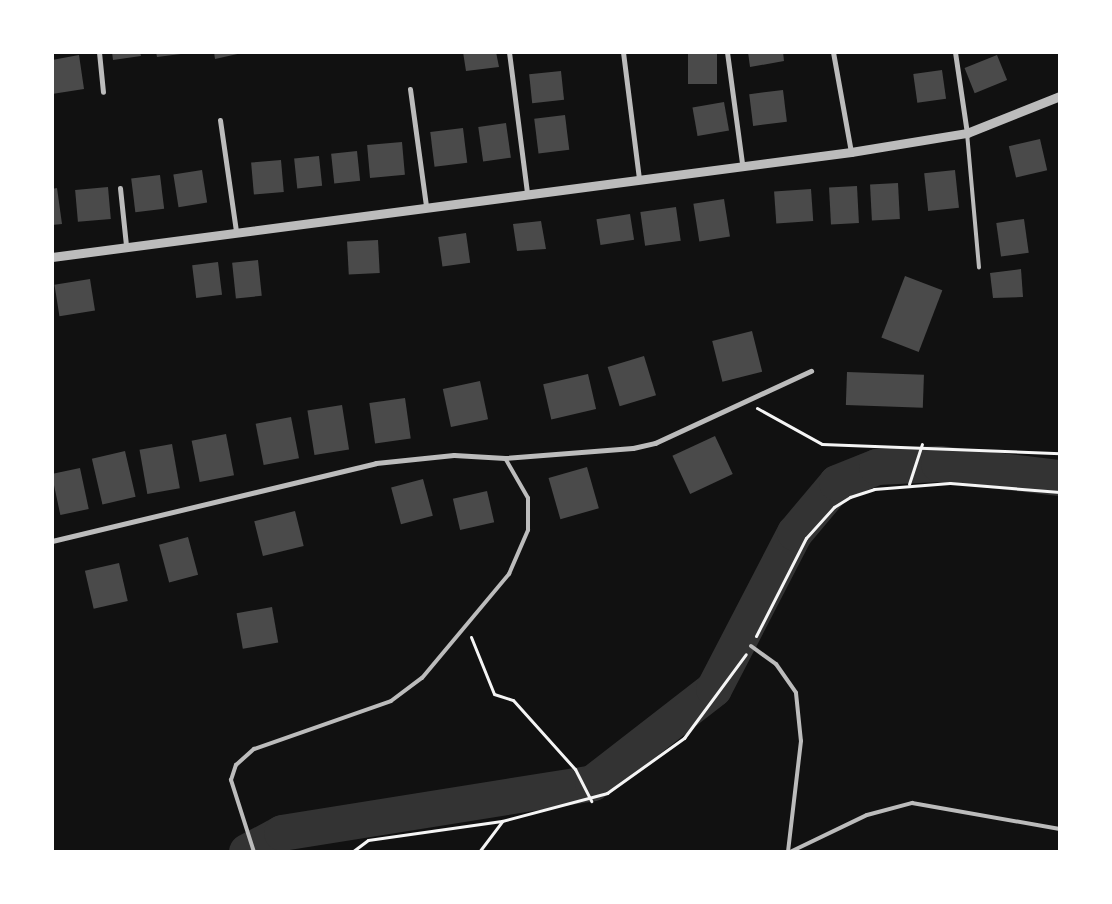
<!DOCTYPE html>
<html>
<head>
<meta charset="utf-8">
<style>
  body { margin:0 }
  #map { position:relative; width:1112px; height:904px; overflow:hidden; background:#111; font-family:Barlow,sans-serif }
  div>[style] { position:absolute }
  .river>* { height:36px; margin:-18px; padding:0 18px; transform-origin:18px; border-radius:18px; background:#333 }
  .building>* { inset:0; background:#4a4a4a; transform-origin:0 0 }
  .path>* { height:3px; margin:-1.5px; padding:0 1.5px; transform-origin:1.5px; border-radius:1.5px; background:#f5f5f5 }
  .service>* { height:4px; margin:-2px; padding:0 2px; transform-origin:2px; border-radius:2px; background:#bcbcbc }
  .minor>* { height:5px; margin:-2.5px; padding:0 2.5px; transform-origin:2.5px; border-radius:2.5px; background:#bcbcbc }
  .tertiary>* { height:9px; margin:-4.5px; padding:0 4.5px; transform-origin:4.5px; border-radius:4.5px; background:#bcbcbc }
  span { translate:-50% -50%; white-space:nowrap; text-align:center; line-height:1.15; -webkit-text-stroke:4px #fff; paint-order:stroke }
  .frame { position:absolute; inset:0; border:54px solid #fff; pointer-events:none }
</style>
</head>
<body>
<div id="map">
  <div class="river">
    <div style="left:247px;top:852px;width:40px;rotate:-28deg"></div>
    <div style="left:282px;top:833px;width:315px;rotate:-9.1deg"></div>
    <div style="left:593px;top:783px;width:153px;rotate:-37.8deg"></div>
    <div style="left:714px;top:689px;width:176px;rotate:-62.6deg"></div>
    <div style="left:795px;top:533px;width:65px;rotate:-50deg"></div>
    <div style="left:837px;top:483px;width:43px;rotate:-21.8deg"></div>
    <div style="left:877px;top:467px;width:62px;rotate:-2.8deg"></div>
    <div style="left:939px;top:464px;width:122px;rotate:6.6deg"></div>
  </div>
  <div class="building">
    <div style="clip-path:polygon(112px 52px,140px 52px,141px 56px,113px 60px)"></div>
    <div style="clip-path:polygon(156px 52px,181px 52px,181px 54px,157px 57px)"></div>
    <div style="clip-path:polygon(214px 52px,242px 52px,242px 53px,215px 59px)"></div>
    <div style="clip-path:polygon(463px 52px,496px 52px,499px 67px,466px 71px)"></div>
    <div style="left:688px;top:52px;width:29px;height:32px"></div>
    <div style="clip-path:polygon(748px 52px,783px 52px,784px 61px,750px 67px)"></div>
    <div style="clip-path:polygon(79px 55px,84px 89px,52px 94px,52px 60px)"></div>
    <div style="left:997px;top:55px;width:27px;height:35px;rotate:68deg"></div>
    <div style="left:942px;top:70px;width:29px;height:29px;rotate:82deg"></div>
    <div style="left:561px;top:71px;width:29px;height:32px;rotate:84deg"></div>
    <div style="left:783px;top:90px;width:32px;height:34px;rotate:83deg"></div>
    <div style="left:724px;top:102px;width:29px;height:32px;rotate:80deg"></div>
    <div style="left:565px;top:115px;width:35px;height:31px;rotate:83deg"></div>
    <div style="left:506px;top:123px;width:35px;height:28px;rotate:82deg"></div>
    <div style="left:463px;top:128px;width:35px;height:33px;rotate:83deg"></div>
    <div style="left:1040px;top:139px;width:32px;height:32px;rotate:77deg"></div>
    <div style="left:402px;top:142px;width:33px;height:35px;rotate:85deg"></div>
    <div style="left:357px;top:151px;width:30px;height:26px;rotate:84deg"></div>
    <div style="left:319px;top:156px;width:30px;height:25px;rotate:84deg"></div>
    <div style="left:281px;top:160px;width:32px;height:30px;rotate:85deg"></div>
    <div style="left:202px;top:170px;width:33px;height:29px;rotate:81deg"></div>
    <div style="left:955px;top:170px;width:38px;height:31px;rotate:84deg"></div>
    <div style="left:160px;top:175px;width:34px;height:29px;rotate:83deg"></div>
    <div style="left:898px;top:183px;width:36px;height:28px;rotate:87deg"></div>
    <div style="left:857px;top:186px;width:37px;height:28px;rotate:87deg"></div>
    <div style="left:108px;top:187px;width:32px;height:33px;rotate:85deg"></div>
    <div style="clip-path:polygon(57px 188px,62px 224px,52px 225px,52px 189px)"></div>
    <div style="left:811px;top:189px;width:32px;height:37px;rotate:86deg"></div>
    <div style="left:724px;top:199px;width:38px;height:31px;rotate:81deg"></div>
    <div style="left:676px;top:207px;width:34px;height:36px;rotate:82deg"></div>
    <div style="left:630px;top:214px;width:26px;height:34px;rotate:81deg"></div>
    <div style="left:1024px;top:219px;width:34px;height:28px;rotate:82deg"></div>
    <div style="clip-path:polygon(541px 221px,546px 249px,517px 251px,513px 224px)"></div>
    <div style="left:466px;top:233px;width:30px;height:28px;rotate:82deg"></div>
    <div style="left:378px;top:240px;width:33px;height:31px;rotate:87deg"></div>
    <div style="left:258px;top:260px;width:36px;height:26px;rotate:84deg"></div>
    <div style="left:218px;top:262px;width:33px;height:26px;rotate:83deg"></div>
    <div style="clip-path:polygon(1021px 269px,1023px 297px,993px 298px,990px 273px)"></div>
    <div style="left:905px;top:276px;width:40px;height:66px;rotate:21deg"></div>
    <div style="left:90px;top:279px;width:32px;height:36px;rotate:81deg"></div>
    <div style="left:752px;top:331px;width:42px;height:41px;rotate:76deg"></div>
    <div style="left:644px;top:356px;width:41px;height:38px;rotate:73deg"></div>
    <div style="left:847px;top:372px;width:77px;height:33px;rotate:2deg"></div>
    <div style="left:588px;top:374px;width:36px;height:46px;rotate:77deg"></div>
    <div style="left:480px;top:381px;width:39px;height:38px;rotate:78deg"></div>
    <div style="left:405px;top:398px;width:41px;height:36px;rotate:82deg"></div>
    <div style="left:342px;top:405px;width:45px;height:35px;rotate:81deg"></div>
    <div style="left:291px;top:417px;width:42px;height:36px;rotate:79deg"></div>
    <div style="left:226px;top:434px;width:42px;height:35px;rotate:79deg"></div>
    <div style="left:715px;top:436px;width:42px;height:47px;rotate:65deg"></div>
    <div style="left:172px;top:444px;width:45px;height:33px;rotate:80deg"></div>
    <div style="left:125px;top:451px;width:47px;height:34px;rotate:77deg"></div>
    <div style="left:587px;top:467px;width:43px;height:40px;rotate:74deg"></div>
    <div style="left:80px;top:468px;width:42px;height:29px;rotate:78deg"></div>
    <div style="left:423px;top:479px;width:38px;height:33px;rotate:75deg"></div>
    <div style="left:487px;top:491px;width:32px;height:35px;rotate:77deg"></div>
    <div style="left:295px;top:511px;width:36px;height:42px;rotate:76deg"></div>
    <div style="left:188px;top:537px;width:39px;height:30px;rotate:75deg"></div>
    <div style="left:119px;top:563px;width:39px;height:35px;rotate:77deg"></div>
    <div style="left:272px;top:607px;width:36px;height:36px;rotate:80deg"></div>
  </div>
  <div class="path">
    <div style="left:757px;top:408px;width:74px;rotate:29deg"></div>
    <div style="left:822px;top:444px;width:238px;rotate:2.2deg"></div>
    <div style="left:909px;top:484px;width:42px;rotate:-72deg"></div>
    <div style="left:756px;top:636px;width:110px;rotate:-63deg"></div>
    <div style="left:806px;top:538px;width:42px;rotate:-47.9deg"></div>
    <div style="left:834px;top:507px;width:19px;rotate:-32deg"></div>
    <div style="left:850px;top:497px;width:25px;rotate:-18deg"></div>
    <div style="left:874px;top:489px;width:76px;rotate:-4.5deg"></div>
    <div style="left:950px;top:483px;width:110px;rotate:4.7deg"></div>
    <div style="left:471px;top:637px;width:61px;rotate:68deg"></div>
    <div style="left:494px;top:694px;width:20px;rotate:18deg"></div>
    <div style="left:513px;top:700px;width:93px;rotate:48.1deg"></div>
    <div style="left:575px;top:769px;width:36px;rotate:63deg"></div>
    <div style="left:352px;top:852px;width:20px;rotate:-37deg"></div>
    <div style="left:368px;top:840px;width:135px;rotate:-8.1deg"></div>
    <div style="left:502px;top:821px;width:109px;rotate:-14.9deg"></div>
    <div style="left:607px;top:793px;width:95px;rotate:-35.5deg"></div>
    <div style="left:684px;top:738px;width:104px;rotate:-53.6deg"></div>
    <div style="left:479px;top:852px;width:39px;rotate:-53deg"></div>
  </div>
  <div class="service">
    <div style="left:967px;top:133px;width:135px;rotate:84.9deg"></div>
    <div style="left:751px;top:646px;width:31px;rotate:36deg"></div>
    <div style="left:776px;top:664px;width:35px;rotate:55deg"></div>
    <div style="left:796px;top:693px;width:48px;rotate:84.1deg"></div>
    <div style="left:801px;top:741px;width:112px;rotate:96.7deg"></div>
    <div style="left:254px;top:852px;width:76px;rotate:-107.7deg"></div>
    <div style="left:231px;top:780px;width:16px;rotate:-72deg"></div>
    <div style="left:236px;top:765px;width:24px;rotate:-42deg"></div>
    <div style="left:254px;top:749px;width:145px;rotate:-19.3deg"></div>
    <div style="left:391px;top:701px;width:39px;rotate:-37deg"></div>
    <div style="left:422px;top:678px;width:136px;rotate:-50.1deg"></div>
    <div style="left:509px;top:574px;width:48px;rotate:-66.6deg"></div>
    <div style="left:528px;top:530px;width:32px;rotate:-90deg"></div>
    <div style="left:528px;top:498px;width:46px;rotate:-119.9deg"></div>
    <div style="left:790px;top:852px;width:85px;rotate:-25.7deg"></div>
    <div style="left:867px;top:815px;width:47px;rotate:-14.9deg"></div>
    <div style="left:912px;top:803px;width:150px;rotate:10deg"></div>
  </div>
  <div class="minor">
    <div style="left:99px;top:52px;width:40px;rotate:84.3deg"></div>
    <div style="left:509px;top:52px;width:142px;rotate:82.7deg"></div>
    <div style="left:623px;top:52px;width:127px;rotate:82.8deg"></div>
    <div style="left:727px;top:52px;width:112px;rotate:82.3deg"></div>
    <div style="left:833px;top:52px;width:102px;rotate:79.8deg"></div>
    <div style="left:955px;top:52px;width:82px;rotate:81.6deg"></div>
    <div style="left:410px;top:89px;width:118px;rotate:82.2deg"></div>
    <div style="left:220px;top:120px;width:112px;rotate:81.8deg"></div>
    <div style="left:120px;top:188px;width:57px;rotate:84deg"></div>
    <div style="left:52px;top:541px;width:333px;rotate:-13.5deg"></div>
    <div style="left:376px;top:463px;width:78px;rotate:-5.9deg"></div>
    <div style="left:454px;top:455px;width:51px;rotate:3.4deg"></div>
    <div style="left:505px;top:458px;width:128px;rotate:-4.5deg"></div>
    <div style="left:633px;top:448px;width:23px;rotate:-13deg"></div>
    <div style="left:655px;top:443px;width:172px;rotate:-24.8deg"></div>
  </div>
  <div class="tertiary">
    <div style="left:52px;top:257px;width:806px;rotate:-7.49deg"></div>
    <div style="left:851px;top:152px;width:118px;rotate:-9.3deg"></div>
    <div style="left:967px;top:133px;width:100px;rotate:-21.7deg"></div>
  </div>
  <div class="frame"></div>
</div>
</body>
</html>
